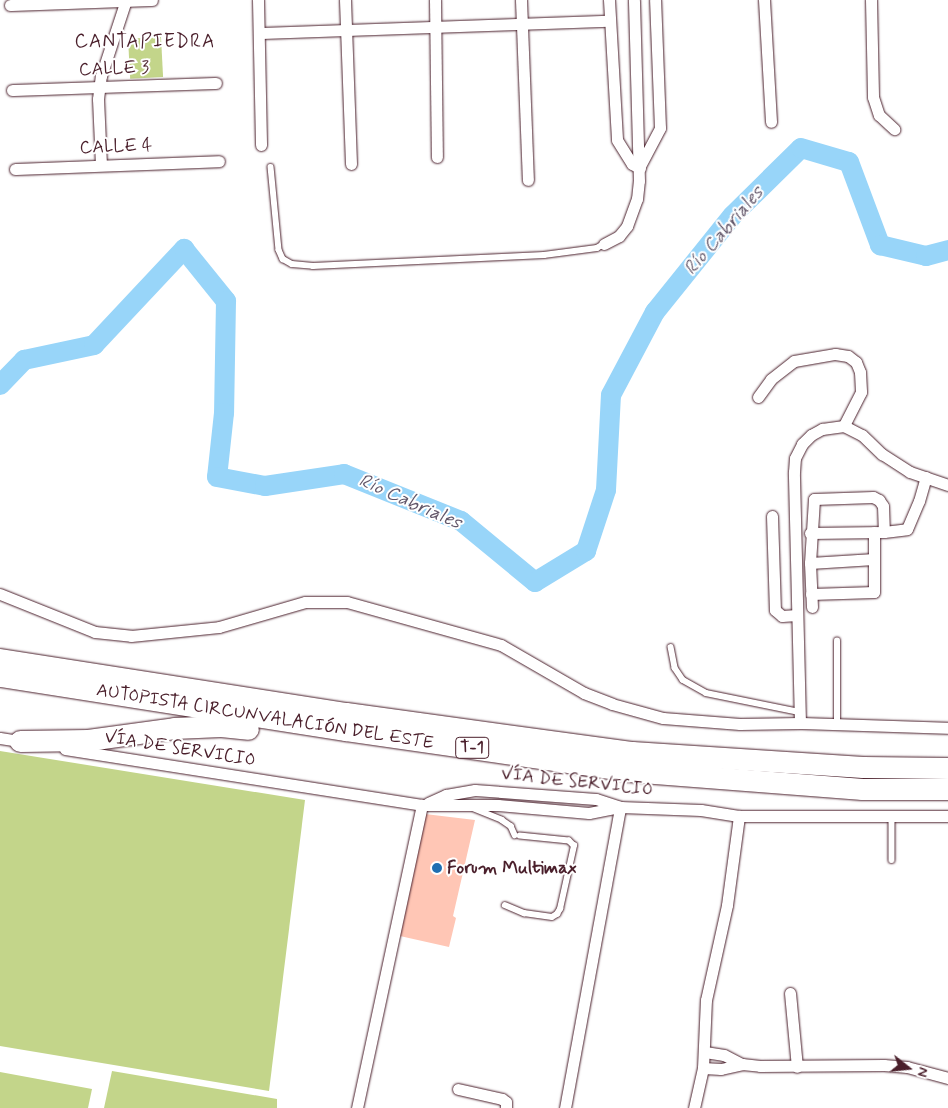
<!DOCTYPE html>
<html>
<head>
<meta charset="utf-8">
<style>
  body { margin:0 }
  #map { position:relative; width:948px; height:1108px; overflow:hidden; background:#fff; font-family:Mynerve,sans-serif }
  div>[style] { position:absolute }
  .green>* { inset:0; background:#c3d58a; transform-origin:0 0 }
  .river>* { height:20px; margin:-10px; padding:0 10px; transform-origin:10px; border-radius:10px; background:#98d5f9 }
  .building>* { inset:0; background:#ffc6b5 }
  .roads { filter:drop-shadow(0 0 1px #4a1f2b) drop-shadow(0 0 1px #4a1f2b) }
  .lane>* { height:5.5px; margin:-2.75px; padding:0 2.75px; transform-origin:2.75px; border-radius:2.75px; background:#fff }
  .street>* { height:11px; margin:-5.5px; padding:0 5.5px; transform-origin:5.5px; border-radius:5.5px; background:#fff }
  .highway>* { height:21px; margin:-10.5px; padding:0 10.5px; transform-origin:10.5px; border-radius:10.5px; background:#fff }
  .dots>* { width:14px; height:14px; translate:-50% -50%; box-sizing:border-box; border:2px solid #fff; border-radius:50% }
  span { translate:-50% -50%; white-space:nowrap; text-align:center; line-height:1.15; -webkit-text-stroke:4px #fff; paint-order:stroke }
  .shield-label span { padding:1px 4px; background:#fff; border:1px solid; border-radius:4px; -webkit-text-stroke-width:0 }
  .shield-label { font-size:16px; color:#4a1f2b; font-weight:700 }
  .street-label { font-size:18px; color:#4a1f2b }
  .poi-label { font-size:18px; color:#4a1f2b; font-weight:700 }
  .left { translate:0 -50%; text-align:left }
  .neighbourhood-label { font-size:19px; color:#4a1f2b; letter-spacing:1px }
  .water-label { font-size:19px; color:#615669; font-style:italic }
  .north { position:absolute; left:883px; top:1043px; width:50px; height:50px; -webkit-text-stroke:4px #fff; paint-order:stroke; rotate:106deg; font-size:14px; font-weight:700; line-height:20px; text-align:center; color:#4a1f2b }
  .north::after { content:''; display:block; margin:auto; width:18px; height:22px; background:#4a1f2b; clip-path:polygon(50% 0,100% 100%,50% 72%,0 100%) }
</style>
</head>
<body>
<div id="map">
  <div class="green">
    <div style="left:161px;top:37px;width:40px;height:33px;rotate:87deg"></div>
    <div style="clip-path:polygon(0 751px,305px 800px,269px 1091px,0 1046px)"></div>
    <div style="clip-path:polygon(112px 1071px,277px 1099px,277px 1108px,104px 1108px)"></div>
    <div style="clip-path:polygon(0 1072px,92px 1089px,88px 1108px,0 1108px)"></div>
  </div>
  <div class="river">
    <div style="left:0;top:385px;width:35px;rotate:-46deg"></div>
    <div style="left:24px;top:360px;width:72px;rotate:-12.1deg"></div>
    <div style="left:94px;top:345px;width:132px;rotate:-46.8deg"></div>
    <div style="left:184px;top:249px;width:67px;rotate:51.1deg"></div>
    <div style="left:226px;top:301px;width:112px;rotate:91deg"></div>
    <div style="left:224px;top:413px;width:64px;rotate:96.2deg"></div>
    <div style="left:217px;top:477px;width:49px;rotate:10.6deg"></div>
    <div style="left:265px;top:486px;width:80px;rotate:-8.6deg"></div>
    <div style="left:344px;top:474px;width:126px;rotate:21.9deg"></div>
    <div style="left:461px;top:521px;width:96px;rotate:39.5deg"></div>
    <div style="left:535px;top:582px;width:60px;rotate:-31.3deg"></div>
    <div style="left:586px;top:551px;width:64px;rotate:-71.8deg"></div>
    <div style="left:606px;top:490px;width:95px;rotate:-87deg"></div>
    <div style="left:611px;top:395px;width:94px;rotate:-62.1deg"></div>
    <div style="left:655px;top:312px;width:124px;rotate:-51.2deg"></div>
    <div style="left:733px;top:215px;width:95px;rotate:-44.6deg"></div>
    <div style="left:801px;top:148px;width:50px;rotate:16.3deg"></div>
    <div style="left:849px;top:162px;width:89px;rotate:69.5deg"></div>
    <div style="left:880px;top:245px;width:47px;rotate:13.4deg"></div>
    <div style="left:926px;top:256px;width:23px;rotate:-15deg"></div>
  </div>
  <div class="building">
    <div style="clip-path:polygon(425px 814px,475px 820px,453px 916px,456px 918px,449px 947px,391px 934px)"></div>
  </div>
  <div class="roads">
    <div class="lane">
      <div style="left:271px;top:167px;width:83px;rotate:84.5deg"></div>
      <div style="left:279px;top:250px;width:10px;rotate:66deg"></div>
      <div style="left:283px;top:259px;width:10px;rotate:29deg"></div>
      <div style="left:292px;top:264px;width:21px;rotate:5deg"></div>
      <div style="left:313px;top:266px;width:231px;rotate:-2.7deg"></div>
      <div style="left:544px;top:255px;width:53px;rotate:-7.5deg"></div>
      <div style="left:597px;top:248px;width:8px;rotate:-30deg"></div>
      <div style="left:671px;top:647px;width:21px;rotate:79deg"></div>
      <div style="left:675px;top:668px;width:14px;rotate:56deg"></div>
      <div style="left:683px;top:680px;width:26px;rotate:29deg"></div>
      <div style="left:706px;top:693px;width:95px;rotate:11.5deg"></div>
      <div style="left:837px;top:724px;width:83px;rotate:-90deg"></div>
      <div style="left:473px;top:808px;width:31px;rotate:22deg"></div>
      <div style="left:502px;top:820px;width:11px;rotate:34deg"></div>
      <div style="left:511px;top:826px;width:10px;rotate:66deg"></div>
      <div style="left:892px;top:816px;width:44px;rotate:90deg"></div>
      <div style="left:505px;top:905px;width:21px;rotate:23deg"></div>
      <div style="left:524px;top:913px;width:28px;rotate:8deg"></div>
      <div style="left:552px;top:917px;width:6px;rotate:-31deg"></div>
      <div style="left:557px;top:914px;width:6px;rotate:-59deg"></div>
      <div style="left:560px;top:909px;width:65px;rotate:-77.5deg"></div>
      <div style="left:574px;top:846px;width:7px;rotate:-135deg"></div>
      <div style="left:569px;top:841px;width:49px;rotate:-174.2deg"></div>
    </div>
    <div class="street">
      <div style="left:258px;top:0;width:145px;rotate:88.8deg"></div>
      <div style="left:345px;top:0;width:164px;rotate:87.9deg"></div>
      <div style="left:435px;top:0;width:157px;rotate:89.3deg"></div>
      <div style="left:521px;top:0;width:180px;rotate:87.8deg"></div>
      <div style="left:609px;top:0;width:140px;rotate:86.7deg"></div>
      <div style="left:617px;top:140px;width:28px;rotate:58deg"></div>
      <div style="left:632px;top:164px;width:9px;rotate:27deg"></div>
      <div style="left:764px;top:0;width:122px;rotate:86.7deg"></div>
      <div style="left:871px;top:0;width:97px;rotate:88.8deg"></div>
      <div style="left:873px;top:97px;width:19px;rotate:72deg"></div>
      <div style="left:879px;top:115px;width:21px;rotate:43deg"></div>
      <div style="left:10px;top:5px;width:142px;rotate:-2deg"></div>
      <div style="left:260px;top:33px;width:350px;rotate:-2deg"></div>
      <div style="left:12px;top:90px;width:204px;rotate:-2deg"></div>
      <div style="left:101px;top:165px;width:66px;rotate:-92.6deg"></div>
      <div style="left:98px;top:99px;width:23px;rotate:-83deg"></div>
      <div style="left:101px;top:76px;width:80px;rotate:-71.8deg"></div>
      <div style="left:640px;top:166px;width:43px;rotate:-62.2deg"></div>
      <div style="left:660px;top:128px;width:128px;rotate:-92.2deg"></div>
      <div style="left:15px;top:169px;width:204px;rotate:-2.2deg"></div>
      <div style="left:604px;top:244px;width:17px;rotate:-28deg"></div>
      <div style="left:619px;top:236px;width:13px;rotate:-51deg"></div>
      <div style="left:627px;top:226px;width:29px;rotate:-70deg"></div>
      <div style="left:637px;top:199px;width:18px;rotate:-84deg"></div>
      <div style="left:639px;top:181px;width:181px;rotate:-91.6deg"></div>
      <div style="left:758px;top:397px;width:22px;rotate:-54deg"></div>
      <div style="left:771px;top:379px;width:29px;rotate:-38deg"></div>
      <div style="left:794px;top:361px;width:42px;rotate:-9.7deg"></div>
      <div style="left:835px;top:354px;width:13px;rotate:9deg"></div>
      <div style="left:848px;top:356px;width:10px;rotate:37deg"></div>
      <div style="left:856px;top:362px;width:11px;rotate:68deg"></div>
      <div style="left:860px;top:372px;width:20px;rotate:87deg"></div>
      <div style="left:861px;top:392px;width:38px;rotate:117deg"></div>
      <div style="left:772px;top:516px;width:94px;rotate:88.2deg"></div>
      <div style="left:775px;top:610px;width:9px;rotate:41deg"></div>
      <div style="left:782px;top:616px;width:15px;rotate:-4deg"></div>
      <div style="left:810px;top:533px;width:74px;rotate:-0.8deg"></div>
      <div style="left:884px;top:532px;width:23px;rotate:-7deg"></div>
      <div style="left:907px;top:529px;width:30px;rotate:-67deg"></div>
      <div style="left:919px;top:501px;width:25px;rotate:-74deg"></div>
      <div style="left:810px;top:563px;width:64px;rotate:-3.6deg"></div>
      <div style="left:0;top:594px;width:102px;rotate:21.8deg"></div>
      <div style="left:95px;top:632px;width:36px;rotate:6deg"></div>
      <div style="left:131px;top:636px;width:88px;rotate:-5.8deg"></div>
      <div style="left:219px;top:627px;width:90px;rotate:-16.2deg"></div>
      <div style="left:305px;top:602px;width:42px"></div>
      <div style="left:347px;top:602px;width:160px;rotate:15.6deg"></div>
      <div style="left:501px;top:645px;width:96px;rotate:30deg"></div>
      <div style="left:584px;top:693px;width:30px;rotate:21deg"></div>
      <div style="left:612px;top:704px;width:53px;rotate:15.4deg"></div>
      <div style="left:663px;top:718px;width:77px;rotate:4.5deg"></div>
      <div style="left:740px;top:724px;width:60px;rotate:-1deg"></div>
      <div style="left:800px;top:723px;width:148px;rotate:1.9deg"></div>
      <div style="left:811px;top:594px;width:63px;rotate:-1.8deg"></div>
      <div style="left:874px;top:592px;width:60px;rotate:-90deg"></div>
      <div style="left:812px;top:607px;width:44px;rotate:-92.6deg"></div>
      <div style="left:810px;top:563px;width:64px;rotate:-86.4deg"></div>
      <div style="left:814px;top:499px;width:59px;rotate:-1.9deg"></div>
      <div style="left:873px;top:497px;width:7px;rotate:27deg"></div>
      <div style="left:879px;top:500px;width:7px;rotate:56deg"></div>
      <div style="left:883px;top:506px;width:26px;rotate:88deg"></div>
      <div style="left:800px;top:723px;width:251px;rotate:-91.4deg"></div>
      <div style="left:794px;top:472px;width:14px;rotate:-86deg"></div>
      <div style="left:795px;top:458px;width:16px;rotate:-63deg"></div>
      <div style="left:802px;top:444px;width:13px;rotate:-45deg"></div>
      <div style="left:811px;top:435px;width:13px;rotate:-29deg"></div>
      <div style="left:822px;top:429px;width:22px;rotate:-8deg"></div>
      <div style="left:844px;top:426px;width:20px;rotate:27deg"></div>
      <div style="left:862px;top:435px;width:28px;rotate:44deg"></div>
      <div style="left:882px;top:454px;width:33px;rotate:33deg"></div>
      <div style="left:910px;top:472px;width:40px;rotate:18.9deg"></div>
      <div style="left:0;top:738px;width:25px;rotate:9deg"></div>
      <div style="left:65px;top:749px;width:361px;rotate:8.9deg"></div>
      <div style="left:422px;top:805px;width:76px"></div>
      <div style="left:498px;top:805px;width:91px;rotate:5deg"></div>
      <div style="left:589px;top:813px;width:32px;rotate:-11deg"></div>
      <div style="left:428px;top:803px;width:20px;rotate:-24deg"></div>
      <div style="left:446px;top:795px;width:29px;rotate:-10deg"></div>
      <div style="left:475px;top:790px;width:121px;rotate:4.3deg"></div>
      <div style="left:596px;top:799px;width:25px;rotate:18deg"></div>
      <div style="left:620px;top:807px;width:81px;rotate:2.1deg"></div>
      <div style="left:701px;top:810px;width:38px;rotate:9deg"></div>
      <div style="left:739px;top:816px;width:209px"></div>
      <div style="left:790px;top:993px;width:74px;rotate:84.6deg"></div>
      <div style="left:705px;top:1052px;width:19px;rotate:9deg"></div>
      <div style="left:724px;top:1055px;width:20px;rotate:27deg"></div>
      <div style="left:742px;top:1064px;width:18px;rotate:6deg"></div>
      <div style="left:760px;top:1066px;width:124px;rotate:-0.5deg"></div>
      <div style="left:884px;top:1065px;width:23px;rotate:5deg"></div>
      <div style="left:907px;top:1067px;width:42px;rotate:15deg"></div>
      <div style="left:703px;top:1068px;width:18px;rotate:3deg"></div>
      <div style="left:721px;top:1069px;width:22px;rotate:-13deg"></div>
      <div style="left:458px;top:1089px;width:45px;rotate:12.8deg"></div>
      <div style="left:502px;top:1099px;width:5px;rotate:37deg"></div>
      <div style="left:506px;top:1102px;width:6px;rotate:90deg"></div>
      <div style="left:357px;top:1108px;width:310px;rotate:-77.9deg"></div>
      <div style="left:565px;top:1108px;width:306px;rotate:-79.6deg"></div>
      <div style="left:694px;top:1108px;width:41px;rotate:-77.3deg"></div>
      <div style="left:703px;top:1068px;width:68px;rotate:-87.5deg"></div>
      <div style="left:706px;top:1000px;width:97px;rotate:-77.5deg"></div>
      <div style="left:727px;top:905px;width:90px;rotate:-82.3deg"></div>
    </div>
    <div class="highway">
      <div style="left:0;top:659px;width:350px;rotate:8.9deg"></div>
      <div style="left:346px;top:713px;width:289px;rotate:7.8deg"></div>
      <div style="left:632px;top:752px;width:231px;rotate:3.7deg"></div>
      <div style="left:863px;top:767px;width:85px;rotate:0.7deg"></div>
      <div style="left:0;top:676px;width:350px;rotate:8.9deg"></div>
      <div style="left:346px;top:730px;width:286px;rotate:8.2deg"></div>
      <div style="left:629px;top:771px;width:234px;rotate:4.4deg"></div>
      <div style="left:862px;top:789px;width:86px"></div>
      <div style="left:20px;top:741px;width:68px;rotate:-0.8deg"></div>
      <div style="left:88px;top:740px;width:87px;rotate:-7.9deg"></div>
      <div style="left:174px;top:728px;width:47px;rotate:-2.4deg"></div>
      <div style="left:221px;top:726px;width:27px;rotate:6deg"></div>
    </div>
  </div>
  <div class="dots">
    <div style="left:437px;top:868px;background:#1f6fb2"></div>
  </div>
  <div class="shield-label">
    <span style="left:472px;top:748px">T-1</span>
  </div>
  <div class="street-label">
    <span style="left:114px;top:69px;rotate:-2deg">CALLE 3</span>
    <span style="left:116px;top:147px;rotate:-2deg">CALLE 4</span>
    <span style="left:265px;top:717px;rotate:9deg">AUTOPISTA CIRCUNVALACIÓN DEL ESTE</span>
    <span style="left:180px;top:749px;rotate:9deg">VÍA DE SERVICIO</span>
    <span style="left:577px;top:782px;rotate:6deg">VÍA DE SERVICIO</span>
  </div>
  <div class="poi-label">
    <span class="left" style="left:447px;top:868px">Forum Multimax</span>
  </div>
  <div class="neighbourhood-label">
    <span style="left:145px;top:42px">CANTAPIEDRA</span>
  </div>
  <div class="water-label">
    <span style="left:724px;top:231px;rotate:-49deg">Río Cabriales</span>
    <span style="left:410px;top:502px;rotate:24deg">Río Cabriales</span>
  </div>
  <div class="north">N</div>
</div>
</body>
</html>
